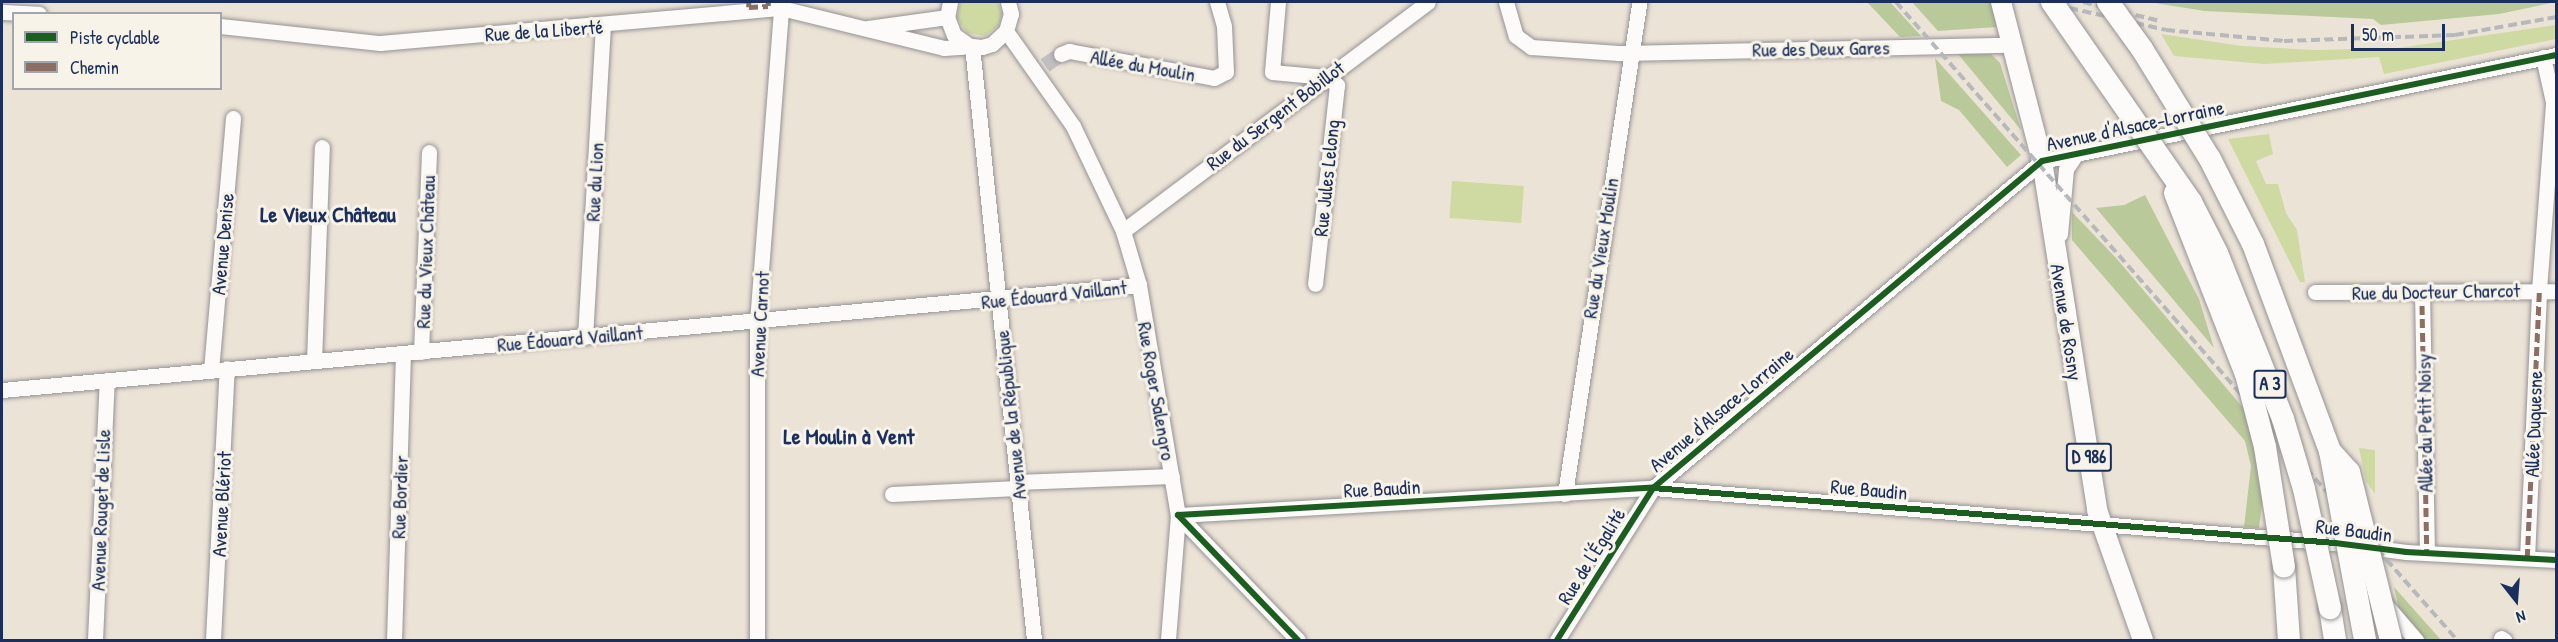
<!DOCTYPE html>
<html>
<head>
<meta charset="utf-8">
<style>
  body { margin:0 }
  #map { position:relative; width:2558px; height:642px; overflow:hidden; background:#ece3d7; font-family:"Patrick Hand",sans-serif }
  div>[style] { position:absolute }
  .green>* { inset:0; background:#cfdaa3; transform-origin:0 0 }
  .forest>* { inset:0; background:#bac99a }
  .minor-tunnel>* { height:15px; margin-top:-7.5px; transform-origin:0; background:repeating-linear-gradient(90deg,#c2bfbf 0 15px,transparent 0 23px) }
  .roads { filter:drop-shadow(0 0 2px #959394) drop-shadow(0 0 2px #959394) }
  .minor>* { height:15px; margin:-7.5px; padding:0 7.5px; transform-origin:7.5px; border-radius:7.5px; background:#fcfbf9 }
  .major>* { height:20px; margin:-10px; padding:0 10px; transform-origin:10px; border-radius:10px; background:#fcfbf9 }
  .highway>* { height:22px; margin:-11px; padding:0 11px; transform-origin:11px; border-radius:11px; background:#fcfbf9 }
  .rail>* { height:4px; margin-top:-2px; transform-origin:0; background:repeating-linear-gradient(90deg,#b6b8bb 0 9px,transparent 0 13.5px) }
  .bridges { filter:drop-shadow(0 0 2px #959394) drop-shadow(0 0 2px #959394) }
  .highway-bridge>* { height:22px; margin:-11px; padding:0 11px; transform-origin:11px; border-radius:11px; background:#fcfbf9 }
  .quiet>* { height:4.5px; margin-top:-2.25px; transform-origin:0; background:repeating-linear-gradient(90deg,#8d6e63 0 9px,transparent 0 13.5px) }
  .cycleway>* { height:6px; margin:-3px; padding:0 3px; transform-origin:3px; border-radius:3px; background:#1b5e20 }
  span { translate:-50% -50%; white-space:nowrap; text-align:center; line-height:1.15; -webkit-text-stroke:6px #f7f3e8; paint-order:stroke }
  .shield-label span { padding:2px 4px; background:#f7f3e8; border:2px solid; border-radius:4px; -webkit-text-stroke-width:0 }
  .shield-label { font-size:18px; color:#1b2f5e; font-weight:700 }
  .street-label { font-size:20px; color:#1b2f5e }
  .quarter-label { font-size:22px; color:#1b2f5e; font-weight:700 }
  .frame { position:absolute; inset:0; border:3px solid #1b2f5e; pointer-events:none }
  .legend { position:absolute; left:12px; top:12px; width:210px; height:78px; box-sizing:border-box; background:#f7f3e8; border:2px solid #9fa5b1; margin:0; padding:8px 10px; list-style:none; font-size:18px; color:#1b2f5e }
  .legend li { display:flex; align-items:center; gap:12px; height:30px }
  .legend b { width:30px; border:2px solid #9fa5b1 }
  .north { position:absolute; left:2486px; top:570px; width:60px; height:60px; -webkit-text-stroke:4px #f7f3e8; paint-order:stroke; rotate:163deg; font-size:16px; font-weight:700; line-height:24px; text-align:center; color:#1b2f5e }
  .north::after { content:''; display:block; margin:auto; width:21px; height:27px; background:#1b2f5e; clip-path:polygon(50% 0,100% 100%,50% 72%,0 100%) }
  .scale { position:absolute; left:2351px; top:24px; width:94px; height:27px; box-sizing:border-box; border:3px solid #1b2f5e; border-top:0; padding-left:8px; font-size:18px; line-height:21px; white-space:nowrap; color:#1b2f5e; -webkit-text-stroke:4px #f7f3e8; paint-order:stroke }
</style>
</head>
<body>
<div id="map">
  <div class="green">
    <div style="clip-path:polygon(960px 2px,998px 2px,1002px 14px,999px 25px,985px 36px,967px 33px,957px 18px)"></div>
    <div style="clip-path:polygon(2556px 25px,2556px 39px,2384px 74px,2379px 57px,2264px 64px,2174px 56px,2161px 34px,2242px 46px,2316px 50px,2398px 48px)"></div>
    <div style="clip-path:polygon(2269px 134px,2273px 154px,2256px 161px,2266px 184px,2278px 184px,2286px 213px,2297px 230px,2305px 282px,2300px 282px,2228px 139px)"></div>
    <div style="left:1452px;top:181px;width:72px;height:37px;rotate:4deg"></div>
    <div style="clip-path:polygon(2359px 448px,2375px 450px,2375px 494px,2366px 481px)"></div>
  </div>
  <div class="forest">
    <div style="clip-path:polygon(1867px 2px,1890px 2px,1921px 36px,1900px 37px)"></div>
    <div style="clip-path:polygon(1912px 2px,1991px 2px,1997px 27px,1938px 31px)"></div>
    <div style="clip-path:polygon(2148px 2px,2405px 3px,2556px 2px,2499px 14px,2381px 25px,2373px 19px,2205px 11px)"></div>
    <div style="clip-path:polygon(1958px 54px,1991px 54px,2000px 63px,2021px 130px)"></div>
    <div style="clip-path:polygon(1935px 58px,2021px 155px,2007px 167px,1959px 110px,1941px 101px)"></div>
    <div style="clip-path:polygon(2145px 195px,2199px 299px,2214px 348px,2096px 208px,2124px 205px)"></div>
    <div style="clip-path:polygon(2072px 212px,2117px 259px,2250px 416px,2265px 479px,2259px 528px,2244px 527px,2251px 466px,2245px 441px,2072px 240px)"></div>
    <div style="clip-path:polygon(2394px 587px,2441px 640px,2418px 640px,2402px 622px)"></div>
  </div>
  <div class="minor-tunnel">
    <div style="left:1045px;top:65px;width:19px;rotate:-35deg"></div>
  </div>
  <div class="roads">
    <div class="minor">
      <div style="left:950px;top:2px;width:15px;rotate:101deg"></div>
      <div style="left:947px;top:17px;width:19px;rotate:69deg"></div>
      <div style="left:954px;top:35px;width:19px;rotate:35deg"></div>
      <div style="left:970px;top:46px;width:12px;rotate:5deg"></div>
      <div style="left:982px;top:47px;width:10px;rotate:-17deg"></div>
      <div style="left:992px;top:44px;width:19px;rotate:-43deg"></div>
      <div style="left:1006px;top:31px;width:18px;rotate:-74deg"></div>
      <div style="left:1011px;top:14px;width:12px;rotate:-104deg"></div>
      <div style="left:1278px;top:2px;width:70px;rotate:94.9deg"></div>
      <div style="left:1272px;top:72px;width:54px;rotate:5.3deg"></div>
      <div style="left:1326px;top:77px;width:14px;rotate:36deg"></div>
      <div style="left:1337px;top:85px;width:200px;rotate:96.3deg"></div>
      <div style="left:1506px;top:2px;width:35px;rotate:74deg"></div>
      <div style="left:1516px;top:36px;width:19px;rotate:36deg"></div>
      <div style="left:1531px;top:47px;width:88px;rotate:3.9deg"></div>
      <div style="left:1619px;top:53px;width:393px;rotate:-1.2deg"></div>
      <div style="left:2px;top:12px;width:37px;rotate:3deg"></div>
      <div style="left:220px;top:26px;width:161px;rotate:6.1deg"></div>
      <div style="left:380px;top:43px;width:403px;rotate:-5deg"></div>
      <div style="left:781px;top:8px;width:168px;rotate:13.8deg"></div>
      <div style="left:944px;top:48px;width:26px;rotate:-4deg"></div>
      <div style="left:868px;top:28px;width:80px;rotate:-7.9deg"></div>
      <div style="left:1006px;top:31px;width:116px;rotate:54.8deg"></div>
      <div style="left:1073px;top:126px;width:116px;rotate:64.5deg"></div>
      <div style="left:1123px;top:231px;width:56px;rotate:73.5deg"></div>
      <div style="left:1139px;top:285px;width:233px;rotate:80.4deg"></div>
      <div style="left:1178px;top:515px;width:125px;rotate:94.6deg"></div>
      <div style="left:972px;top:46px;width:597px;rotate:84.04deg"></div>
      <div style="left:1061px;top:54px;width:9px;rotate:-21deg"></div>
      <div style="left:1069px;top:51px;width:147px;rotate:10.5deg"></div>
      <div style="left:1214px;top:78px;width:13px;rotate:-27deg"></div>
      <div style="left:1226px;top:72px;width:46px;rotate:-92.5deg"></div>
      <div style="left:1224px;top:26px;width:25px;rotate:-106deg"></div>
      <div style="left:1123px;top:231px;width:381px;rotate:-36.9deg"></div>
      <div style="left:2060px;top:234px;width:65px;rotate:-84.7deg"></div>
      <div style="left:2066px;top:169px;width:18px;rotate:-56deg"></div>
      <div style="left:2315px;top:292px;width:241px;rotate:-0.2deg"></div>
      <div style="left:2422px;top:292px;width:261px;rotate:88.9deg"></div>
      <div style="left:585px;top:337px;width:312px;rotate:-86.7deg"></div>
      <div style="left:421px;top:352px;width:200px;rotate:-87.7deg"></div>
      <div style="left:314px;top:361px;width:214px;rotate:-87.9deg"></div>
      <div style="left:211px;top:370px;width:253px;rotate:-85deg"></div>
      <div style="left:2px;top:390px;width:1142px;rotate:-5.28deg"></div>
      <div style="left:1017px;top:482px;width:155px;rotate:-2.2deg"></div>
      <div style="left:892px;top:494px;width:125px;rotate:-2.7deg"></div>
      <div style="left:1565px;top:494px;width:498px;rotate:-81.4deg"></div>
      <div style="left:1178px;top:515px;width:476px;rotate:-3.3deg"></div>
      <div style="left:1653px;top:488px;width:684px;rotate:4.61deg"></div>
      <div style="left:2335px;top:543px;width:72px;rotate:7.2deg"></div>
      <div style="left:2406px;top:552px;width:150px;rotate:3.1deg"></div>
      <div style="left:1178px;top:515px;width:173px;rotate:46.2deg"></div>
      <div style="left:2527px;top:558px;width:268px;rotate:-87.4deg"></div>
      <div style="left:2539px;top:290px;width:189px;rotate:-85.7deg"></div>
      <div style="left:2553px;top:102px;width:46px;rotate:-102.5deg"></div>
      <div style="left:2385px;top:604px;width:48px;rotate:49.3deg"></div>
      <div style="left:2501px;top:638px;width:4px;rotate:34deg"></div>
      <div style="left:95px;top:640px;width:260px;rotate:-87.4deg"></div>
      <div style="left:213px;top:640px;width:272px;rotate:-87.1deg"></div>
      <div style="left:394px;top:640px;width:286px;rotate:-88.2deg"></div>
      <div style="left:757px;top:640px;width:318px;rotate:-90deg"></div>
      <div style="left:757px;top:322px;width:315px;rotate:-85.6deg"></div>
      <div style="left:1557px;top:640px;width:180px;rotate:-57.7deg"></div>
      <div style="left:1653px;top:488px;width:508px;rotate:-40.05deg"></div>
      <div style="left:2042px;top:161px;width:525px;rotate:-11.65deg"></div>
    </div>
    <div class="major">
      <div style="left:2001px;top:2px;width:164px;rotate:75.5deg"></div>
      <div style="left:2042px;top:161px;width:353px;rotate:81deg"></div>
      <div style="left:2097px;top:510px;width:138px;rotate:70.5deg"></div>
    </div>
    <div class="highway">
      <div style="left:2284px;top:567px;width:73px;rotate:86.1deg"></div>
      <div style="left:2330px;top:608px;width:32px;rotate:81deg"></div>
    </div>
  </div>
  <div class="rail">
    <div style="left:1896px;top:2px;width:850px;rotate:48.67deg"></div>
    <div style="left:2043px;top:2px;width:126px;rotate:12.8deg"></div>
    <div style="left:2166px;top:30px;width:119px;rotate:5.3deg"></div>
    <div style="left:2284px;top:41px;width:171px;rotate:-2deg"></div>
    <div style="left:2455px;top:35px;width:103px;rotate:-10.1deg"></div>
    <div style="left:2083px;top:2px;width:79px;rotate:13.9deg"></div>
  </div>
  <div class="bridges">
    <div class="highway-bridge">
      <div style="left:2052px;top:2px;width:244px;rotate:55.2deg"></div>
      <div style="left:2191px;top:202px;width:57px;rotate:63deg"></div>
      <div style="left:2217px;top:253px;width:179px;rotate:68.3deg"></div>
      <div style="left:2283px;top:419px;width:73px;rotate:73.3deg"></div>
      <div style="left:2304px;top:489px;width:122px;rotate:77.7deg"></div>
      <div style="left:2108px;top:2px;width:58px;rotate:54.1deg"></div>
      <div style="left:2142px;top:49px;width:129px;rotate:58.3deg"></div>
      <div style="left:2210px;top:159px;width:95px;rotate:63.2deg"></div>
      <div style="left:2253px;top:244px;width:221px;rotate:69.6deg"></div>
      <div style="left:2330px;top:451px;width:192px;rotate:79.5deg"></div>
      <div style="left:2175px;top:193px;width:194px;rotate:68.6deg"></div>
      <div style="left:2246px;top:374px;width:75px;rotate:75.4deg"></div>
      <div style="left:2265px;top:447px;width:121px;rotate:81deg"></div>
      <div style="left:2330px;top:451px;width:28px;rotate:48deg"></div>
      <div style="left:2349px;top:472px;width:173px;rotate:76deg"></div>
    </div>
  </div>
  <div class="quiet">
    <div style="left:749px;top:2px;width:5px;rotate:90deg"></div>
    <div style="left:749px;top:7px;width:19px;rotate:-3deg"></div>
    <div style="left:768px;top:6px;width:4px;rotate:-90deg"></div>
    <div style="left:2422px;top:292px;width:261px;rotate:88.9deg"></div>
    <div style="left:2527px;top:558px;width:268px;rotate:-87.4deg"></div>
  </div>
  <div class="cycleway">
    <div style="left:1178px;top:515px;width:476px;rotate:-3.3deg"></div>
    <div style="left:1653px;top:488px;width:684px;rotate:4.61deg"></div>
    <div style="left:2335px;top:543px;width:72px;rotate:7.2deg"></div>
    <div style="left:2406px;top:552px;width:150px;rotate:3.1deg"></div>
    <div style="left:1178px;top:515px;width:173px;rotate:46.2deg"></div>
    <div style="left:1557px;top:640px;width:180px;rotate:-57.7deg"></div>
    <div style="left:1653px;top:488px;width:508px;rotate:-40.05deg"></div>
    <div style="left:2042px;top:161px;width:525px;rotate:-11.65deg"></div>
  </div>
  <div class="shield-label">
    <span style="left:2270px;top:384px">A 3</span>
    <span style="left:2089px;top:457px">D 986</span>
  </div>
  <div class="street-label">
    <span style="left:544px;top:30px;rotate:-4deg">Rue de la Liberté</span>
    <span style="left:1821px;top:48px;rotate:-1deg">Rue des Deux Gares</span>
    <span style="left:1143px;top:65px;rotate:10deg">Allée du Moulin</span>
    <span style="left:1275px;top:115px;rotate:-37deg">Rue du Sergent Bobillot</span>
    <span style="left:2135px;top:125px;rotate:-12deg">Avenue d'Alsace-Lorraine</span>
    <span style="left:1326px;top:178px;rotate:-84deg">Rue Jules Lelong</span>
    <span style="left:594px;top:182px;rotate:-87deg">Rue du Lion</span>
    <span style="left:222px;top:244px;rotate:-85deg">Avenue Denise</span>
    <span style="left:1600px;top:248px;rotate:-81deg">Rue du Vieux Moulin</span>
    <span style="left:425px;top:252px;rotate:-88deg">Rue du Vieux Château</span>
    <span style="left:2436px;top:291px;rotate:-1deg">Rue du Docteur Charcot</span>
    <span style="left:1054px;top:294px;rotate:-6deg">Rue Édouard Vaillant</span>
    <span style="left:2067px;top:322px;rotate:81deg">Avenue de Rosny</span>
    <span style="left:759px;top:324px;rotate:-87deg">Avenue Carnot</span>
    <span style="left:570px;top:338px;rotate:-5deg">Rue Édouard Vaillant</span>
    <span style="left:1157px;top:391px;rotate:80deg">Rue Roger Salengro</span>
    <span style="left:1721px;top:409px;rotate:-40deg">Avenue d'Alsace-Lorraine</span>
    <span style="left:1010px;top:415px;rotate:-96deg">Avenue de la République</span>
    <span style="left:2424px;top:423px;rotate:-91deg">Allée du Petit Noisy</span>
    <span style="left:2533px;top:424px;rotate:-88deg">Allée Duquesne</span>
    <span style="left:1382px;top:488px;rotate:-3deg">Rue Baudin</span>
    <span style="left:1869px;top:489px;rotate:5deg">Rue Baudin</span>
    <span style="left:399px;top:497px;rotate:-88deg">Rue Bordier</span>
    <span style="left:221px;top:504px;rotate:-87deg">Avenue Blériot</span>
    <span style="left:100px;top:510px;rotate:-88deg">Avenue Rouget de Lisle</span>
    <span style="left:2354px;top:530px;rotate:7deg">Rue Baudin</span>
    <span style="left:1591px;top:556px;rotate:-58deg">Rue de l'Égalité</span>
  </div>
  <div class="quarter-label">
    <span style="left:328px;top:215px">Le Vieux Château</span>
    <span style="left:849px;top:437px">Le Moulin à Vent</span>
  </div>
  <div class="frame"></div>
  <ul class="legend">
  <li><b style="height:8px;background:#1b5e20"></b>Piste cyclable</li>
  <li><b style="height:8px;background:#8d6e63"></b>Chemin</li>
  </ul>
  <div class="north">N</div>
  <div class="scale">50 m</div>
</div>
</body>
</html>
